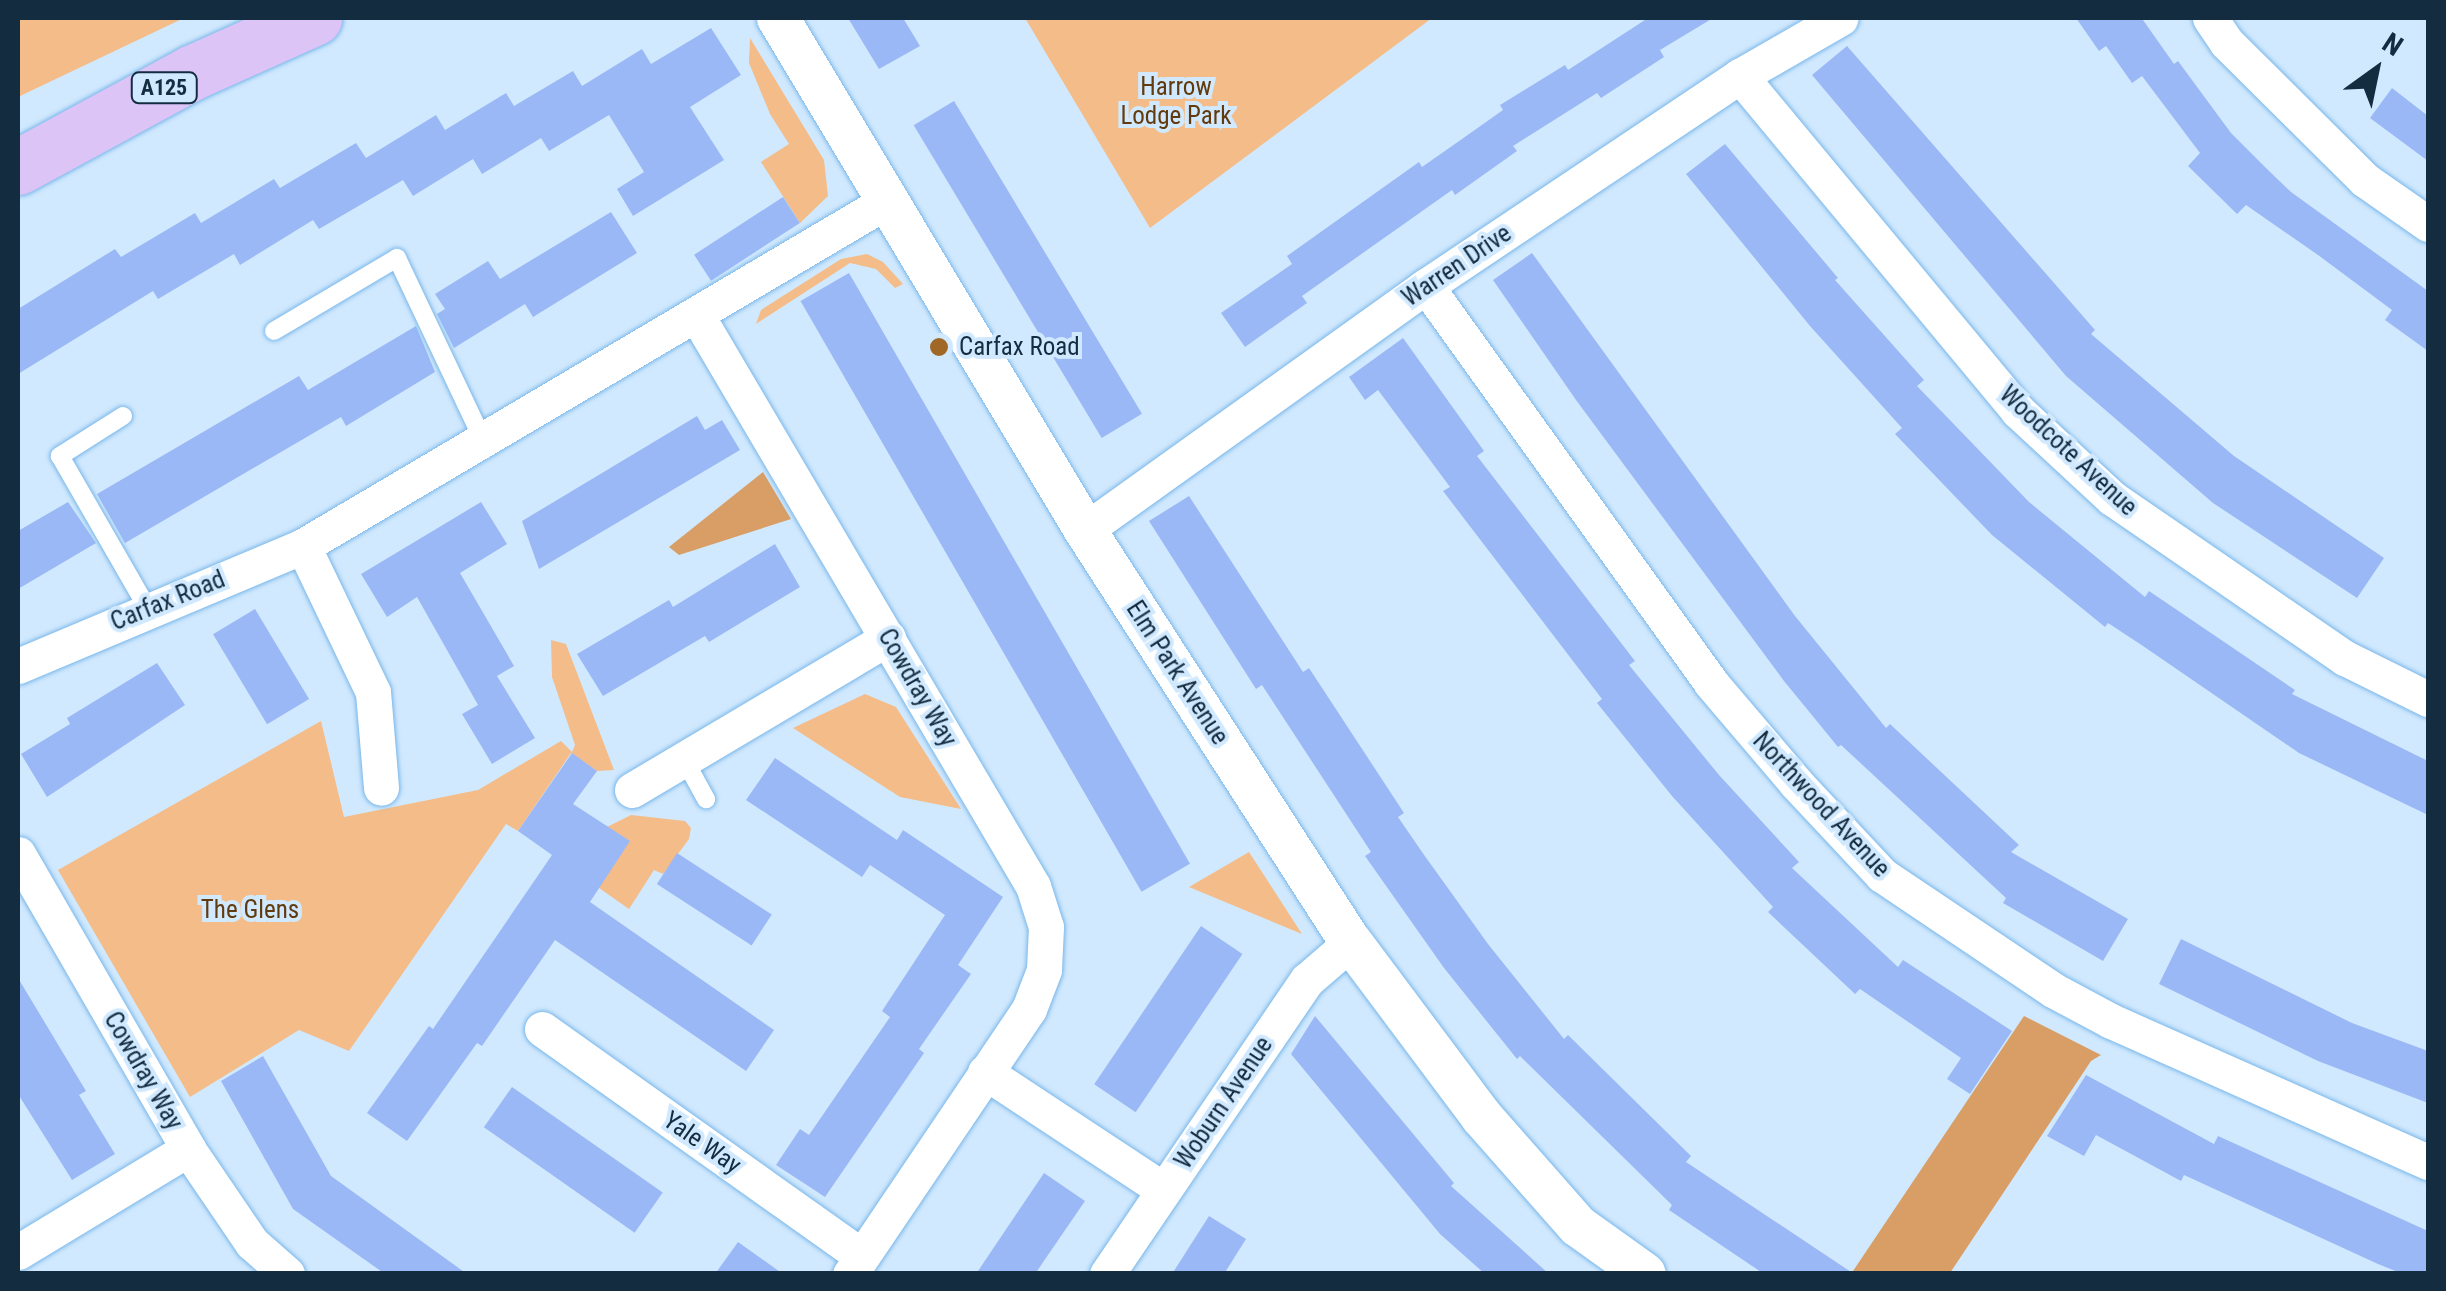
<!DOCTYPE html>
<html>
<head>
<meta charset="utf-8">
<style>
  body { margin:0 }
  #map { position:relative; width:2446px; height:1291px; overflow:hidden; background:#d1e9fe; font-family:"Roboto Condensed",sans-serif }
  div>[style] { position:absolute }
  .green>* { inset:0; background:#f4bc88 }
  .forest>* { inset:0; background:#d89e65 }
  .building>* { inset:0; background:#9ab8f6; transform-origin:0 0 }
  .roads { filter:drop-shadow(0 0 2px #7ab7e9) drop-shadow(0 0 2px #7ab7e9) }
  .service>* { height:18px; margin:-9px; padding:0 9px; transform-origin:9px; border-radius:9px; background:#fff }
  .minor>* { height:35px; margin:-17.5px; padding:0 17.5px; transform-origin:17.5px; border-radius:17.5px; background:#fff }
  .tertiary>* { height:42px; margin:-21px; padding:0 21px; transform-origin:21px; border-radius:21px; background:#fff }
  .primary>* { height:55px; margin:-27.5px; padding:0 27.5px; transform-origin:27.5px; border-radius:27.5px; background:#dcc4f7 }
  .dots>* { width:28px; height:28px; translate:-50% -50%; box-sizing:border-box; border:5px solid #d1e9fe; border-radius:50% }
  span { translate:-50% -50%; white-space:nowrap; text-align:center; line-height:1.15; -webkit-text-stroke:8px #d1e9fe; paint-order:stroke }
  .shield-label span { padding:2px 8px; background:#d1e9fe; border:2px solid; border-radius:8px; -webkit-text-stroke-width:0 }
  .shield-label { font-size:22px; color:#132c40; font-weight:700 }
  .park-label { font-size:25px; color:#613a0d }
  .street-label { font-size:25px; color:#132c40 }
  .poi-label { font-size:25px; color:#132c40 }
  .left { translate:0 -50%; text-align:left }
  .frame { position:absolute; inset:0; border:20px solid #132c40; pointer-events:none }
  .north { position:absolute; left:2326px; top:20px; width:100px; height:100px; -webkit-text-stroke:8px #d1e9fe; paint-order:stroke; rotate:33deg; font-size:28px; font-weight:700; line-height:40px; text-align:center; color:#132c40 }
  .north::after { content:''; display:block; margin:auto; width:35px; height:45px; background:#132c40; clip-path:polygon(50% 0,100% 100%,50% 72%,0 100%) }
</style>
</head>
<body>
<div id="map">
  <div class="green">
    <div style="clip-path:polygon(18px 18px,184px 18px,18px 97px)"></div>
    <div style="clip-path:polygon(1025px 18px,1432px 18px,1150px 228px)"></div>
    <div style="clip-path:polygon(750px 38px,824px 160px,828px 196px,800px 223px,761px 162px,789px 144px,770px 114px,749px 63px)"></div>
    <div style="clip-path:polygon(867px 254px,883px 262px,903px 284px,895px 288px,876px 269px,850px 263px,756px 324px,761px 310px,841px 259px)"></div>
    <div style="clip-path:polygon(551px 640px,566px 644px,614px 770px,597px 771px,571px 753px,518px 831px,506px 824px,349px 1051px,299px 1030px,190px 1097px,58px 870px,321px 721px,344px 817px,478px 790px,561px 741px,572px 752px,575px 745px,552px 677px)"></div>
    <div style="clip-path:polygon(865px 694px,896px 707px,961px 809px,900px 797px,793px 728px)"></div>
    <div style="clip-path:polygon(631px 815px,685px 821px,691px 828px,689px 839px,663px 874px,654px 870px,629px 909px,599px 888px,607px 827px)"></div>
    <div style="clip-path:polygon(1249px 852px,1302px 934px,1189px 887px)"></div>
  </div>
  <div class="forest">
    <div style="clip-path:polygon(763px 472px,791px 519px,679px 555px,669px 547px)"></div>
    <div style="clip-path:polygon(2024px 1016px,2101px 1055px,2091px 1061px,1950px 1273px,1851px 1274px)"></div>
  </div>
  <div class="building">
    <div style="clip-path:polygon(848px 18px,903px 18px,920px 46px,879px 69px)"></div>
    <div style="clip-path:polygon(1648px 18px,1713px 18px,1660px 50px,1664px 57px,1601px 98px,1597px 93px,1513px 146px,1517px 151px,1455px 195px,1452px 190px,1302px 296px,1307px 303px,1245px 347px,1221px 313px,1292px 264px,1287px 256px,1419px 162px,1422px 167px,1462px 139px,1503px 110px,1500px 105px,1565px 65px,1568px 70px)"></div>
    <div style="clip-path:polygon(2076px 18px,2147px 18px,2143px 20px,2174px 64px,2178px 61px,2231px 133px,2267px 169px,2291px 192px,2428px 291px,2428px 351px,2385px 320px,2392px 310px,2318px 255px,2246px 205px,2237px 214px,2188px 166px,2200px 153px,2142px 76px,2132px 83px,2106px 46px,2099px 51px)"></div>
    <div style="clip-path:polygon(711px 28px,741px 75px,690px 107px,724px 160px,633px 216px,617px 189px,644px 172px,609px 115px,549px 151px,541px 138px,482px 174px,473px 159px,413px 196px,403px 180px,319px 229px,313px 220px,240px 265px,234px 254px,158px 299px,153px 291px,18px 374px,18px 309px,115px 249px,121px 257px,195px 213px,201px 223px,274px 179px,280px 188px,356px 143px,366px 158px,436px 115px,445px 130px,506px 93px,514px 106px,573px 71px,582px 86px,642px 49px,651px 64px)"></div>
    <div style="clip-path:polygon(1847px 46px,2095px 330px,2091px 334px,2234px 456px,2384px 558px,2357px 598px,2213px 503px,2066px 376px,1812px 75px)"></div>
    <div style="clip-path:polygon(2392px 88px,2428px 116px,2428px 161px,2370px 118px)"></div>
    <div style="left:954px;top:101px;width:365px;height:47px;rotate:59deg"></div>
    <div style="clip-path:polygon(1725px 144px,1838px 278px,1835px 280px,1924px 380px,1917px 386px,2029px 502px,2145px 597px,2149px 591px,2295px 690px,2292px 694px,2428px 761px,2428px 815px,2299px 753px,2143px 646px,2108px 623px,2105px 627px,1992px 535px,1895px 434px,1902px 428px,1810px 326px,1686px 174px)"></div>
    <div style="left:783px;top:197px;width:31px;height:106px;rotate:57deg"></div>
    <div style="clip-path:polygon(611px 212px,637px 253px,533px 317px,525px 304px,454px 348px,437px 314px,445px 309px,435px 294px,488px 261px,500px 279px)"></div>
    <div style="clip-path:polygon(1532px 253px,1795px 616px,1886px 728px,1890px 724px,2019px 845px,2011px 852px,2128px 919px,2103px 961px,2003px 903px,2006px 898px,1841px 745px,1838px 747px,1784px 681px,1576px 400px,1493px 280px)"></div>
    <div style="left:849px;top:273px;width:682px;height:56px;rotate:60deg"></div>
    <div style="clip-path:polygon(416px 326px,435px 372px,346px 426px,341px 417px,125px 543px,97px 494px,299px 376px,308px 390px)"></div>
    <div style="clip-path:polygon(1403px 338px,1484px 451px,1477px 456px,1635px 661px,1629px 665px,1719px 775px,1799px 862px,1792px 868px,1898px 967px,1903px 960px,2012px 1031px,1970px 1094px,1947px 1079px,1961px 1058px,1860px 989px,1855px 994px,1768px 912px,1773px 907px,1672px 796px,1597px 703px,1602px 699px,1443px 491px,1450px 487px,1378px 390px,1365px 400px,1349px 377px)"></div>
    <div style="clip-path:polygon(697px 416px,705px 430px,722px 420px,740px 450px,539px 569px,522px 521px)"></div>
    <div style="clip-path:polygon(1189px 496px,1303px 672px,1309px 668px,1404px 813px,1398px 817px,1422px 852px,1488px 944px,1564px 1039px,1568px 1035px,1691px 1156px,1686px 1162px,1854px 1274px,1764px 1274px,1669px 1210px,1672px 1205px,1520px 1056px,1517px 1059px,1444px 968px,1365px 856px,1371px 852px,1262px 685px,1256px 689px,1149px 521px)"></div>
    <div style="clip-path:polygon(68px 502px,96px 543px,18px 589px,18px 531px)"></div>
    <div style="clip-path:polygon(481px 502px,507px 544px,460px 573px,514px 666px,497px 676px,535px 738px,492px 764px,462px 714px,478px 705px,417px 597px,387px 617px,361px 574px)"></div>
    <div style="clip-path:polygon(775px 544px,800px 587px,709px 642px,705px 636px,603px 696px,577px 654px,669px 600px,673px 607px)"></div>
    <div style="left:255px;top:609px;width:105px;height:49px;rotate:59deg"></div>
    <div style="clip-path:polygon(157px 663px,185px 705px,47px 797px,21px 754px,70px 724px,67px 718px)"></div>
    <div style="clip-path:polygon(572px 753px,597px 771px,573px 804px,630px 841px,590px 902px,774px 1030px,746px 1071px,555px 940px,482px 1046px,477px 1043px,407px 1141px,367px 1113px,429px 1026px,433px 1029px,552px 855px,518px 831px)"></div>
    <div style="clip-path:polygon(775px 758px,897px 840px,903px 830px,1003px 897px,958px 965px,971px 974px,919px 1049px,924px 1053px,825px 1197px,776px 1165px,800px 1129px,809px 1135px,890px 1017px,882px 1011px,945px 915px,870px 865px,862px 877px,746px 800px)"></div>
    <div style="left:677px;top:853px;width:113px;height:37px;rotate:33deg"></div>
    <div style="left:1201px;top:926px;width:50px;height:191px;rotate:34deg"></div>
    <div style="clip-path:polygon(2181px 939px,2352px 1023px,2428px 1051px,2428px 1103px,2318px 1061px,2159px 984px)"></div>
    <div style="clip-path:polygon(18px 978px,86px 1091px,79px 1095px,115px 1154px,72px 1180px,18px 1094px)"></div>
    <div style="clip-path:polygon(1315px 1016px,1454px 1183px,1451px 1186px,1549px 1274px,1485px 1274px,1440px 1234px,1291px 1054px)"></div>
    <div style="clip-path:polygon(263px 1056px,331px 1176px,467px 1274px,385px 1274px,293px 1209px,221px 1081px)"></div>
    <div style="clip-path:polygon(2086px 1075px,2214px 1144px,2218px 1136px,2428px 1231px,2428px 1274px,2403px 1274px,2378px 1264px,2184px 1175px,2181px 1181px,2096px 1135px,2084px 1156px,2047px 1136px)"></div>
    <div style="left:512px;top:1087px;width:184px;height:49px;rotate:35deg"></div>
    <div style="clip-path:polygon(1044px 1173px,1085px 1201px,1035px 1274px,976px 1274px)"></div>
    <div style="clip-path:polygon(1209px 1216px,1246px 1239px,1224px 1274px,1172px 1274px)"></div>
    <div style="clip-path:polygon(738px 1242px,783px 1274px,715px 1274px)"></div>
  </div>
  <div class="roads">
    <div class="service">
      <div style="left:274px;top:331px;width:143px;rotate:-30.7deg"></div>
      <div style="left:397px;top:258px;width:204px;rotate:64.7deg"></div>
      <div style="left:123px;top:416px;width:75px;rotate:147.6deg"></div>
      <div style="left:60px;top:456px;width:177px;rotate:60.1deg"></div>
      <div style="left:684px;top:759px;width:46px;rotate:61.2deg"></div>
    </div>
    <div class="minor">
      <div style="left:2210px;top:18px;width:29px;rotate:56deg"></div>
      <div style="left:2226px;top:42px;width:196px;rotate:44.8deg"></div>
      <div style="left:2365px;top:180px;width:77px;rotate:34.9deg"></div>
      <div style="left:1740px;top:76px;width:435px;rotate:50.3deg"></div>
      <div style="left:2018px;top:411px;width:128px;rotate:42.8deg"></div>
      <div style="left:2112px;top:498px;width:283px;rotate:34.5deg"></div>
      <div style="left:2345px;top:658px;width:93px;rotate:26.3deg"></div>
      <div style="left:1426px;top:286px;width:489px;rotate:54.3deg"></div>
      <div style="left:1711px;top:683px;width:131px;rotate:49.6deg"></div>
      <div style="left:1796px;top:783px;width:126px;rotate:46.9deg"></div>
      <div style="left:1882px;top:875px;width:206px;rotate:33.9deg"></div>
      <div style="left:2053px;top:990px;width:66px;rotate:28.1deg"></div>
      <div style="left:2111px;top:1021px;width:347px;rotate:24deg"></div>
      <div style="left:696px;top:314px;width:664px;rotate:59.5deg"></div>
      <div style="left:1033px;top:886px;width:43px;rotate:72.4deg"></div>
      <div style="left:1046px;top:927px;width:43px;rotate:92.7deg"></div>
      <div style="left:1044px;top:970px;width:42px;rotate:111deg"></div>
      <div style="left:1029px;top:1009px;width:320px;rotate:124deg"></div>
      <div style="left:1085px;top:530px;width:419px;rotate:-35.6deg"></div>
      <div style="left:1426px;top:286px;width:378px;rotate:-33.8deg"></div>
      <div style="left:1740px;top:76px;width:116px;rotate:-29.9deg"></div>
      <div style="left:303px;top:546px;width:162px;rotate:64.4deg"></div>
      <div style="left:373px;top:692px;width:96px;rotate:85.2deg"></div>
      <div style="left:18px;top:666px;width:309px;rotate:-22.8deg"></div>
      <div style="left:303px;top:546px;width:678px;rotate:-30.57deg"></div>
      <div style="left:632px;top:790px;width:298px;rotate:-30.7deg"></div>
      <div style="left:18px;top:854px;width:340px;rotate:60deg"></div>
      <div style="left:188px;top:1149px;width:114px;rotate:55.8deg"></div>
      <div style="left:252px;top:1243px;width:47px;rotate:41.5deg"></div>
      <div style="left:542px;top:1029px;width:392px;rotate:35.4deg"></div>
      <div style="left:985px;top:1072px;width:214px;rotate:33.4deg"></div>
      <div style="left:18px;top:1252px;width:199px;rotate:-31.2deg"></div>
      <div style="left:1107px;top:1274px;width:356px;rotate:-55.8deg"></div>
      <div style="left:1307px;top:980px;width:58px;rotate:-40.8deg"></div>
    </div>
    <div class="tertiary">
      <div style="left:778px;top:18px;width:597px;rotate:59.05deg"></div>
      <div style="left:1085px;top:530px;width:490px;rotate:57.2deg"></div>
      <div style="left:1351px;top:942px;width:217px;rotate:53.2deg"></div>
      <div style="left:1481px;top:1116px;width:147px;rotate:48.6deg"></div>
      <div style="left:1578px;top:1226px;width:82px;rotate:35.6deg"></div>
    </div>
    <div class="primary">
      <div style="left:18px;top:167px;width:199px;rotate:-28.5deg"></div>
      <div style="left:193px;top:72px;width:133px;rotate:-24.1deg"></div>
    </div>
  </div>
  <div class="dots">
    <div style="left:939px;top:347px;background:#a16727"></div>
  </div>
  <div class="shield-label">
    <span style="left:164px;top:88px">A125</span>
  </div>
  <div class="park-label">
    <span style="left:1176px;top:102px">Harrow<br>Lodge Park</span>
    <span style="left:250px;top:910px">The Glens</span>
  </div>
  <div class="street-label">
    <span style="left:1457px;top:266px;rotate:-34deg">Warren Drive</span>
    <span style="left:2068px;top:451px;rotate:43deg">Woodcote Avenue</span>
    <span style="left:168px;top:601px;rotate:-22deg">Carfax Road</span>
    <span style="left:1177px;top:673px;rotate:57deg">Elm Park Avenue</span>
    <span style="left:917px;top:688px;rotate:60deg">Cowdray Way</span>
    <span style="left:1821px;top:805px;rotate:47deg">Northwood Avenue</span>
    <span style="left:143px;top:1071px;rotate:60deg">Cowdray Way</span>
    <span style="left:1224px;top:1103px;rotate:-56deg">Woburn Avenue</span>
    <span style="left:702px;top:1143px;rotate:35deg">Yale Way</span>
  </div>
  <div class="poi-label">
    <span class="left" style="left:959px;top:347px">Carfax Road</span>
  </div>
  <div class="frame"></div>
  <div class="north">N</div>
</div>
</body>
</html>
